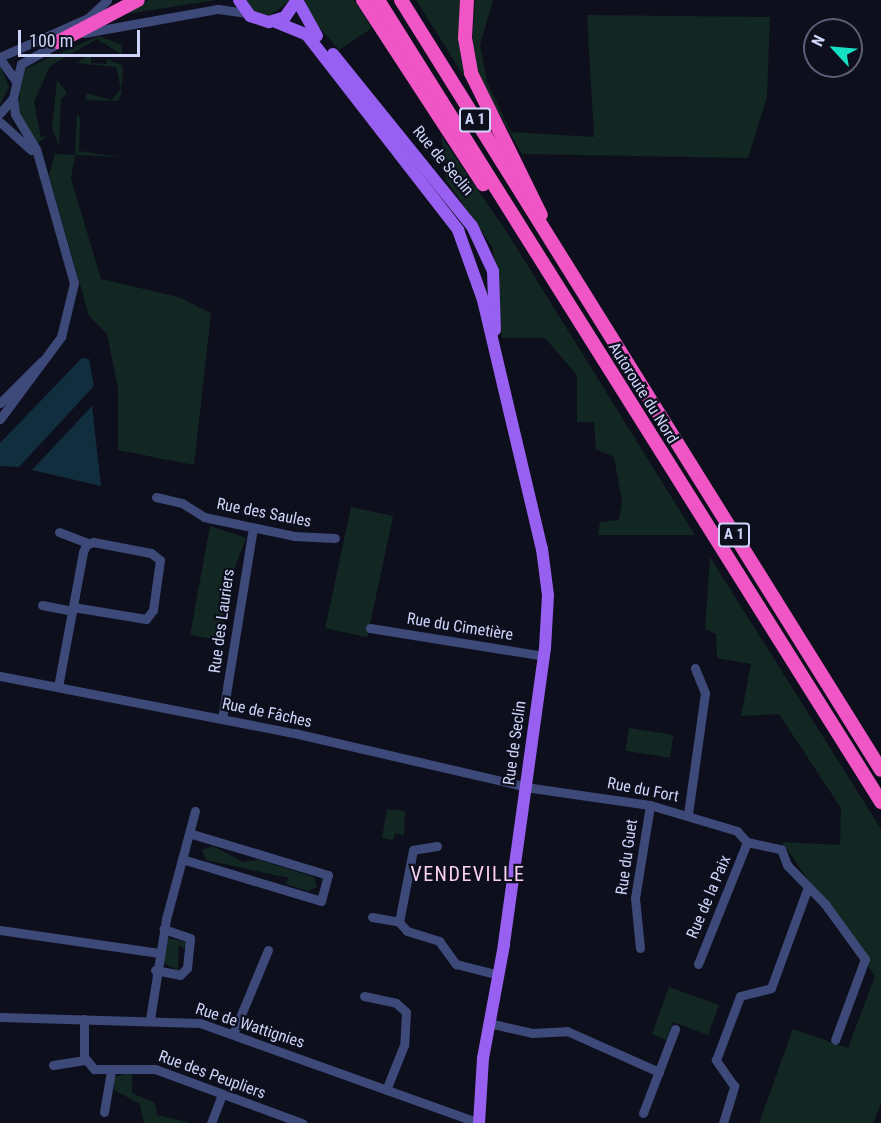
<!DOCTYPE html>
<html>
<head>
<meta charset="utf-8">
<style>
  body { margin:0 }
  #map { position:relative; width:881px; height:1123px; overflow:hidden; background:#0e0f1d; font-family:"Roboto Condensed",sans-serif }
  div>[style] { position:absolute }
  .green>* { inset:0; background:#122721; transform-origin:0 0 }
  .water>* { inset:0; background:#112e3e }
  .minor>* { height:9px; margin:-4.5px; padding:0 4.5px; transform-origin:4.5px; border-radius:4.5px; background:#3d4978 }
  .major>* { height:12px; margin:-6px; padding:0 6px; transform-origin:6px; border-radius:6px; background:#9760f0 }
  .highway>* { height:14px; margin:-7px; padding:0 7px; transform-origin:7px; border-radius:7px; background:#ef55c4 }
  span { translate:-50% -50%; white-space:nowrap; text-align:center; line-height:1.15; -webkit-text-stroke:4.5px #0e0f1d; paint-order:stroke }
  .shield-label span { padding:2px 4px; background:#0e0f1d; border:2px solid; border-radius:4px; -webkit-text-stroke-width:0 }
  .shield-label { font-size:15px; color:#cfd5fa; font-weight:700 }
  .street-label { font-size:16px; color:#cfd5fa }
  .quarter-label { font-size:20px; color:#fbd1f6; letter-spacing:1.5px }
  .north { position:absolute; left:803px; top:18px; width:60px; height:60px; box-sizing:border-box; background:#0e0f1d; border:2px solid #5b5e75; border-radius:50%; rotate:296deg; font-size:16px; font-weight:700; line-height:24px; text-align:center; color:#cfd5fa }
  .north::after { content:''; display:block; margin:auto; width:21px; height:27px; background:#15e0c3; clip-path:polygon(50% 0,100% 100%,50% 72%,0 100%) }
  .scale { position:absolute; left:18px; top:30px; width:122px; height:27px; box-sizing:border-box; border:3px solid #cfd5fa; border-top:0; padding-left:8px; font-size:18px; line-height:21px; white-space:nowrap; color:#cfd5fa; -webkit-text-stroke:4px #0e0f1d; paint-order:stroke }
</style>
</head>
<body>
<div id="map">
  <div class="green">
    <div style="clip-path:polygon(149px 0,216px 0,126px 14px)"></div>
    <div style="clip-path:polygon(244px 0,291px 0,269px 16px,254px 12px)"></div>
    <div style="clip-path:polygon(305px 0,354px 0,372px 28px,339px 50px,307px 13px)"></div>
    <div style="clip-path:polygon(416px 0,463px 0,462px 54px,470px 86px)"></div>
    <div style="clip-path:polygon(475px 0,493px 0,480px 45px,487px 82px,511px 132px,594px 137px,587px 15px,770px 17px,767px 97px,748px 158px,522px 154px,480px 80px,472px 50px)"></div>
    <div style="clip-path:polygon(99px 36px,122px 45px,122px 55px,97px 39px,50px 66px,34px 102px,41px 137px,47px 136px,38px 143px,18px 114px,22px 70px)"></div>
    <div style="clip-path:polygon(91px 55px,91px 63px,106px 64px,107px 59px,122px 65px,123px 73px,121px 94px,118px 101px,86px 100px,86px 93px,112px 100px,121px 89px,116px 67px,75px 63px)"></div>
    <div style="clip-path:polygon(0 66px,9px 87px,0 105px)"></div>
    <div style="clip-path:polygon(57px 80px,67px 93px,61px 99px,59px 146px,52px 128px)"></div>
    <div style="clip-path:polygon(77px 114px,80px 118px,79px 151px,120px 157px,75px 155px,71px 179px,101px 279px,178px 297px,211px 313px,194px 465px,118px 450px,118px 388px,107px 334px,89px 316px,49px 175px,55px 154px,75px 155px)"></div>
    <div style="clip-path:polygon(441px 136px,508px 234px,695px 535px,598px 535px,600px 522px,619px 520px,622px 502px,614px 457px,596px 449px,594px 422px,577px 422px,577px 375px,545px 338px,502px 338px,493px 248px,446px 180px)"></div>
    <div style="left:351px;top:507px;width:43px;height:124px;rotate:12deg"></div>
    <div style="clip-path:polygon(210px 526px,246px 538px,227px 588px,219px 594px,226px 612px,220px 640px,190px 635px)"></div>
    <div style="clip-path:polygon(710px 557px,881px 829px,881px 1104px,873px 1123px,759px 1123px,793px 1029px,848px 1048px,875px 976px,782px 842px,840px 845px,841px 808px,779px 714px,741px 716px,751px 664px,717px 658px,716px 634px,705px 629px)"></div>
    <div style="left:629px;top:728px;width:45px;height:23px;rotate:9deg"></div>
    <div style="clip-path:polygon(387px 809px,405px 811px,404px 835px,395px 833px,393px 840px,382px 838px)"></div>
    <div style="clip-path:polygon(213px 846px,243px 862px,259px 860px,314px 877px,317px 887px,307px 891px,285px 884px,289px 878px,206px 860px,202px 850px)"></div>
    <div style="clip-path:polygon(168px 938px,186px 942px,186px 950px,179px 945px,178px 970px,163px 963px)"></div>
    <div style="clip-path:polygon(669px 987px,719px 1005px,708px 1035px,673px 1022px,666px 1040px,652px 1034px)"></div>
    <div style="clip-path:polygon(132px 1072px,132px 1093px,155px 1103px,157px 1115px,190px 1123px,144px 1123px,140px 1104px,114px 1090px,114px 1077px)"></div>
  </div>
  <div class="water">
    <div style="clip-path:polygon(82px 358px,89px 359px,94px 386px,19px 467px,0 466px,0 443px)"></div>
    <div style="clip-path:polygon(92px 406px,101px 486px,32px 470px)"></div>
  </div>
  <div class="minor">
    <div style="left:84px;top:33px;width:136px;rotate:-10.2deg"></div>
    <div style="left:218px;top:9px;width:28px;rotate:8deg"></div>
    <div style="left:0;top:57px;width:96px;rotate:-23.9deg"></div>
    <div style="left:88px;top:18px;width:26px;rotate:-43deg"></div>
    <div style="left:0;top:59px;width:26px;rotate:54deg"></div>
    <div style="left:0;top:113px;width:20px;rotate:-49deg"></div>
    <div style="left:13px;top:98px;width:35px;rotate:-77deg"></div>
    <div style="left:21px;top:64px;width:47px;rotate:-29.3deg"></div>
    <div style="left:0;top:122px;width:42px;rotate:42.1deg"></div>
    <div style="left:0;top:403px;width:59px;rotate:-45deg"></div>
    <div style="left:0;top:419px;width:102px;rotate:-53.4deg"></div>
    <div style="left:61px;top:337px;width:56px;rotate:-76.5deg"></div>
    <div style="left:74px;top:283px;width:139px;rotate:-105.8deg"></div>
    <div style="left:36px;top:149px;width:41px;rotate:-121deg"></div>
    <div style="left:15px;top:114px;width:16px;rotate:-97deg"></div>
    <div style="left:156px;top:497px;width:27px;rotate:13deg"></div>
    <div style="left:182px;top:503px;width:26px;rotate:32deg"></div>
    <div style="left:204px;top:517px;width:92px;rotate:11.9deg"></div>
    <div style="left:294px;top:536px;width:41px;rotate:2.8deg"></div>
    <div style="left:59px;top:532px;width:30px;rotate:21deg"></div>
    <div style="left:42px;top:605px;width:31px;rotate:11deg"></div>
    <div style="left:370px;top:628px;width:176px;rotate:9.1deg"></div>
    <div style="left:0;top:676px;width:299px;rotate:11deg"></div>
    <div style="left:294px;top:733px;width:244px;rotate:13deg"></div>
    <div style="left:532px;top:788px;width:119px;rotate:8.2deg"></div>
    <div style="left:650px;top:805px;width:91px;rotate:16.6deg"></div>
    <div style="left:737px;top:831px;width:15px;rotate:48deg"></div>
    <div style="left:58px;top:687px;width:137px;rotate:-79.5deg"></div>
    <div style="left:83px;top:552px;width:8px;rotate:-67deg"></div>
    <div style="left:86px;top:545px;width:8px;rotate:-23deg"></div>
    <div style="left:93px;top:542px;width:59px;rotate:10.7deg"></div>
    <div style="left:151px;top:553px;width:11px;rotate:38deg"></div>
    <div style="left:160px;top:560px;width:50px;rotate:98deg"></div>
    <div style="left:153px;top:610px;width:11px;rotate:128deg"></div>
    <div style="left:146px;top:619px;width:74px;rotate:-170.7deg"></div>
    <div style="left:222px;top:719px;width:194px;rotate:-80.8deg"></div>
    <div style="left:688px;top:814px;width:122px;rotate:-82deg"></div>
    <div style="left:705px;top:693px;width:27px;rotate:-112deg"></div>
    <div style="left:747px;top:842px;width:35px;rotate:12deg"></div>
    <div style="left:781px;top:849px;width:17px;rotate:69deg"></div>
    <div style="left:787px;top:865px;width:54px;rotate:45.7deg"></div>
    <div style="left:825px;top:904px;width:68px;rotate:54deg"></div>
    <div style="left:865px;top:959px;width:86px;rotate:110.3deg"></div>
    <div style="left:437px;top:846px;width:24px;rotate:171deg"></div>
    <div style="left:413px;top:850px;width:73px;rotate:101deg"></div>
    <div style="left:399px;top:922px;width:12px;rotate:48deg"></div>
    <div style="left:407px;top:931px;width:34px;rotate:17deg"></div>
    <div style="left:439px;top:941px;width:29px;rotate:54deg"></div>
    <div style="left:456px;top:964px;width:44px;rotate:14.3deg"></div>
    <div style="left:182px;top:859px;width:145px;rotate:16.8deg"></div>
    <div style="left:321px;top:901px;width:27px;rotate:-75deg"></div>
    <div style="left:328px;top:875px;width:145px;rotate:-163.2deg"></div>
    <div style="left:372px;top:917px;width:27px;rotate:10deg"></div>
    <div style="left:0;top:930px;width:161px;rotate:8.2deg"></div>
    <div style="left:640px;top:948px;width:50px;rotate:-95.7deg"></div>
    <div style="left:635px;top:898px;width:94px;rotate:-80.8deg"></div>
    <div style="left:698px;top:964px;width:131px;rotate:-68.1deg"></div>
    <div style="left:155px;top:970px;width:25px;rotate:11deg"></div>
    <div style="left:180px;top:975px;width:10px;rotate:-45deg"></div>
    <div style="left:187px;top:968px;width:30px;rotate:-84deg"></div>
    <div style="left:190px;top:938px;width:28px;rotate:-161deg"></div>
    <div style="left:364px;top:996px;width:33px;rotate:12deg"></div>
    <div style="left:396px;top:1003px;width:13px;rotate:42deg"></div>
    <div style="left:406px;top:1012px;width:33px;rotate:93deg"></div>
    <div style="left:404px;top:1045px;width:48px;rotate:111.8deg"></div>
    <div style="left:0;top:1017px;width:200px;rotate:1.7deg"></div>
    <div style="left:200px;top:1023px;width:296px;rotate:19.7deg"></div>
    <div style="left:84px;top:1019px;width:38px;rotate:90deg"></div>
    <div style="left:84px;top:1057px;width:16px;rotate:50deg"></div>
    <div style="left:94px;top:1069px;width:61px"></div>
    <div style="left:155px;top:1069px;width:157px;rotate:20.2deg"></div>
    <div style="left:150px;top:1019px;width:101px;rotate:-80.9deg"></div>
    <div style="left:166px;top:919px;width:112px;rotate:-75deg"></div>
    <div style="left:489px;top:1023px;width:44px;rotate:13.1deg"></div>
    <div style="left:532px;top:1033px;width:35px;rotate:-3deg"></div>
    <div style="left:567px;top:1031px;width:101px;rotate:24deg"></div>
    <div style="left:233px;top:1034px;width:91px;rotate:-67.4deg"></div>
    <div style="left:53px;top:1065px;width:32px;rotate:-9deg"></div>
    <div style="left:104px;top:1112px;width:42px;rotate:-80.3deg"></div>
    <div style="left:643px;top:1113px;width:90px;rotate:-69.1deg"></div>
    <div style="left:211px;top:1123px;width:31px;rotate:-69deg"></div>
    <div style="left:723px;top:1123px;width:39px;rotate:-73deg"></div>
    <div style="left:734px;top:1086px;width:32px;rotate:-125deg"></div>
    <div style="left:716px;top:1060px;width:68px;rotate:-69.4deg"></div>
    <div style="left:740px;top:996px;width:32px;rotate:-14deg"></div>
    <div style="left:771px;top:988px;width:108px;rotate:-69.9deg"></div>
  </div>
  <div class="major">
    <div style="left:239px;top:0;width:19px;rotate:55deg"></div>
    <div style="left:250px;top:16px;width:20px;rotate:18deg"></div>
    <div style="left:269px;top:22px;width:17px;rotate:-17deg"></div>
    <div style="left:285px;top:17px;width:21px;rotate:-55deg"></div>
    <div style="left:297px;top:0;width:41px;rotate:60.9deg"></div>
    <div style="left:273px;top:21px;width:37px;rotate:22deg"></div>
    <div style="left:307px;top:35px;width:247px;rotate:52.2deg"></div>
    <div style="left:458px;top:230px;width:74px;rotate:70.3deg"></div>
    <div style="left:483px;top:300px;width:256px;rotate:76.7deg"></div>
    <div style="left:542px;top:549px;width:46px;rotate:82.6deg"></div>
    <div style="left:548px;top:595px;width:53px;rotate:93.2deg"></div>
    <div style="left:545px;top:648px;width:300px;rotate:97.9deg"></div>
    <div style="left:504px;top:945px;width:115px;rotate:100.5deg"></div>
    <div style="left:483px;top:1058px;width:65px;rotate:93.5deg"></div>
    <div style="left:333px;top:54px;width:221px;rotate:51.1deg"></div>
    <div style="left:472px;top:226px;width:50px;rotate:65deg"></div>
    <div style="left:493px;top:271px;width:59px;rotate:88.1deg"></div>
  </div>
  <div class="highway">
    <div style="left:363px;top:0;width:220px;rotate:56.9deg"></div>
    <div style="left:378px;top:0;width:947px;rotate:57.9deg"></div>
    <div style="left:401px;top:0;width:907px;rotate:58.06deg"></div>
    <div style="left:467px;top:0;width:38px;rotate:93deg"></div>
    <div style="left:465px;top:38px;width:36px;rotate:80deg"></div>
    <div style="left:471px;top:73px;width:158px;rotate:63.8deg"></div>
    <div style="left:58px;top:42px;width:90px;rotate:-27.7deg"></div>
  </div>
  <div class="shield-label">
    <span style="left:475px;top:120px">A 1</span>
    <span style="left:734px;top:535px">A 1</span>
  </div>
  <div class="street-label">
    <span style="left:443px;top:161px;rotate:50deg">Rue de Seclin</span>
    <span style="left:643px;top:393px;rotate:58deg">Autoroute du Nord</span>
    <span style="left:264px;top:513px;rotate:11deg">Rue des Saules</span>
    <span style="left:222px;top:621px;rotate:-82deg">Rue des Lauriers</span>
    <span style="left:460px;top:627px;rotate:9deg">Rue du Cimetière</span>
    <span style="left:267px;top:713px;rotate:12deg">Rue de Fâches</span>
    <span style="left:515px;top:743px;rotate:-82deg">Rue de Seclin</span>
    <span style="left:643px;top:790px;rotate:11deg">Rue du Fort</span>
    <span style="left:627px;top:857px;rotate:-82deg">Rue du Guet</span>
    <span style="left:709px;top:897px;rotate:-67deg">Rue de la Paix</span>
    <span style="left:250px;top:1026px;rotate:18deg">Rue de Wattignies</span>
    <span style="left:212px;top:1075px;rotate:20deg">Rue des Peupliers</span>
  </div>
  <div class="quarter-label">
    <span style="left:468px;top:874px">VENDEVILLE</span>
  </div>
  <div class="north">N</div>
  <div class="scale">100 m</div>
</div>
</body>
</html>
